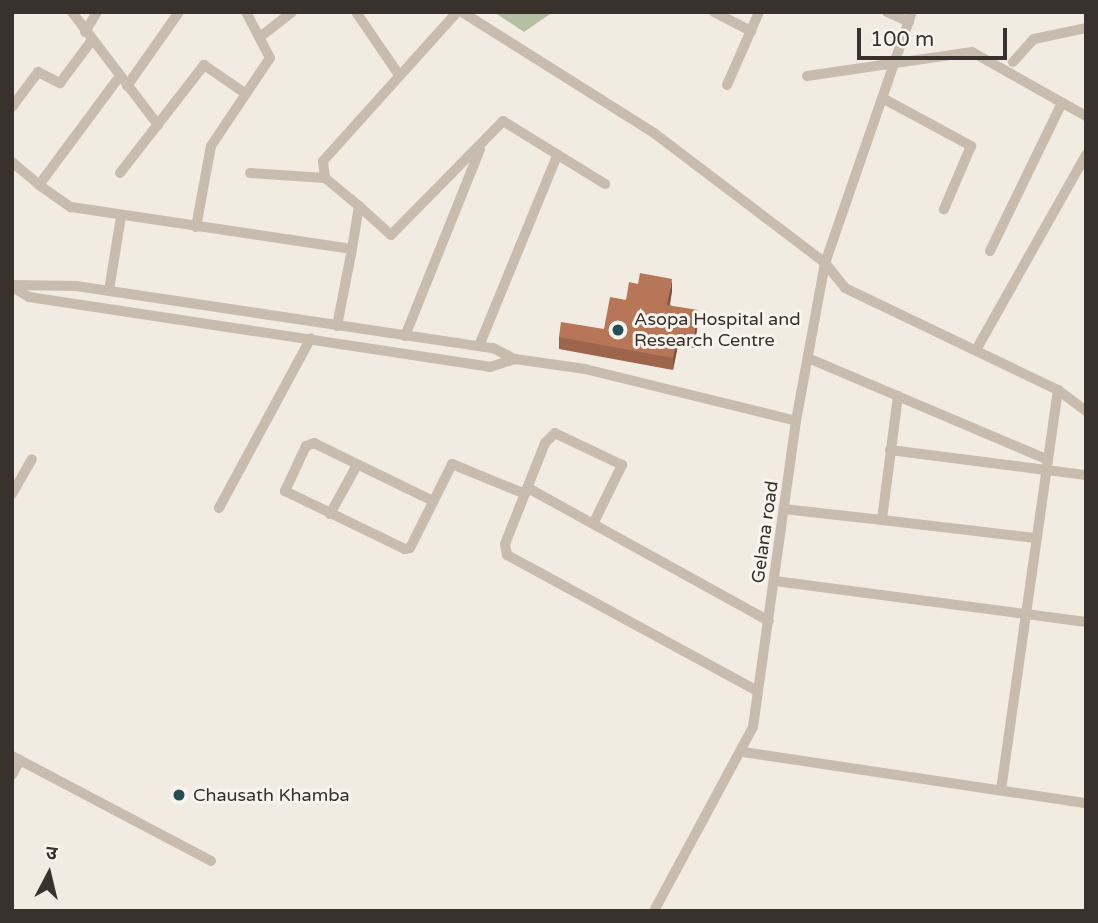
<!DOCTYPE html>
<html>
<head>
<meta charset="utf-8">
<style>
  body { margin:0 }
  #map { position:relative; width:1098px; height:923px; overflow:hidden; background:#f1ebe2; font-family:"Varela Round","Noto Sans Devanagari",sans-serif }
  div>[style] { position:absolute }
  .green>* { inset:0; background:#b4bfa3 }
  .minor>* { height:10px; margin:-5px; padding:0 5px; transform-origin:5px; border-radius:5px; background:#c8bcaf }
  .wall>* { inset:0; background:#9e654d }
  .shaded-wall>* { inset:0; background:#81533e }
  .building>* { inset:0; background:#b87659 }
  .dots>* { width:19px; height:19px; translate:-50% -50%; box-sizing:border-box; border:4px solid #f9f5ee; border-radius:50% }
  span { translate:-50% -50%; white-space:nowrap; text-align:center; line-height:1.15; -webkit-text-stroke:6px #f9f5ee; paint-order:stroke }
  .poi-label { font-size:18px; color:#38312c }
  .left { translate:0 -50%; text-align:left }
  .street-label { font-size:18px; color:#38312c }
  .frame { position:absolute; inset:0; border:14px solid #38312c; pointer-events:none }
  .north { position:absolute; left:14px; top:839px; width:70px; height:70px; -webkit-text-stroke:5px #f9f5ee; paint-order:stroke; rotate:7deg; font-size:19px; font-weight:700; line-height:28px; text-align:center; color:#38312c }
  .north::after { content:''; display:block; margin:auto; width:24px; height:32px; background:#38312c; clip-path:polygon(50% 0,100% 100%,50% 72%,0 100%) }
  .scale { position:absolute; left:857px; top:28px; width:150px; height:32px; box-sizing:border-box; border:4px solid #38312c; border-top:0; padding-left:9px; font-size:21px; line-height:24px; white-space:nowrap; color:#38312c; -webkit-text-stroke:5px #f9f5ee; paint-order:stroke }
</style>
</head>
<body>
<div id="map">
  <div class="green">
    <div style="clip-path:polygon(494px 12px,553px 12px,524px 32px)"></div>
  </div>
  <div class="minor">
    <div style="left:72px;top:12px;width:142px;rotate:52.7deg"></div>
    <div style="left:356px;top:12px;width:76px;rotate:55.7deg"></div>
    <div style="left:462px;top:12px;width:227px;rotate:32.2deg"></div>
    <div style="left:654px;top:133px;width:215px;rotate:37.2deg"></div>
    <div style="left:825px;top:263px;width:32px;rotate:51deg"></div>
    <div style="left:845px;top:288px;width:236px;rotate:25.6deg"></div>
    <div style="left:1058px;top:390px;width:35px;rotate:37deg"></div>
    <div style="left:714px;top:12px;width:42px;rotate:27.2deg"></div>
    <div style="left:887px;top:12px;width:24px;rotate:24deg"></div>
    <div style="left:85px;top:32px;width:23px;rotate:-59deg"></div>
    <div style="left:260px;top:37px;width:41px;rotate:-38deg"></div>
    <div style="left:1013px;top:62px;width:31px;rotate:-48deg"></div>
    <div style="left:1034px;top:39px;width:53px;rotate:-11.9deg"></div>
    <div style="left:807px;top:76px;width:167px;rotate:-8.3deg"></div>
    <div style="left:972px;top:52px;width:131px;rotate:29.3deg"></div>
    <div style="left:727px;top:85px;width:80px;rotate:-66.3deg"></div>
    <div style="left:127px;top:86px;width:90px;rotate:-54.9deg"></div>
    <div style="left:886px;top:100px;width:97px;rotate:28.4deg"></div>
    <div style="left:971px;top:146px;width:69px;rotate:113.2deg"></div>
    <div style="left:12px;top:107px;width:44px;rotate:-53.4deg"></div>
    <div style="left:38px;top:72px;width:25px;rotate:27deg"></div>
    <div style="left:60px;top:83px;width:54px;rotate:-53.3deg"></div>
    <div style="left:12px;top:162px;width:35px;rotate:40deg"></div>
    <div style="left:39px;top:185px;width:136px;rotate:-53.4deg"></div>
    <div style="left:120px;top:173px;width:137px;rotate:-52.1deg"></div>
    <div style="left:204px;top:65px;width:51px;rotate:34.6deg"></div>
    <div style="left:250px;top:173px;width:75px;rotate:3.8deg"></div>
    <div style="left:39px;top:185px;width:39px;rotate:35deg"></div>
    <div style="left:71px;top:207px;width:284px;rotate:8.5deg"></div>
    <div style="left:352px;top:249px;width:44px;rotate:-80.8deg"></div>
    <div style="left:359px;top:206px;width:44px;rotate:-140.5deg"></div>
    <div style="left:325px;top:178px;width:17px;rotate:-97deg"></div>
    <div style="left:323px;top:161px;width:200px;rotate:-48deg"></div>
    <div style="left:359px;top:206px;width:43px;rotate:42.2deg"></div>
    <div style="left:391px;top:235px;width:160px;rotate:-45.5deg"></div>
    <div style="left:503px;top:121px;width:120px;rotate:31.7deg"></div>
    <div style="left:196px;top:227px;width:82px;rotate:-79.5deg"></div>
    <div style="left:211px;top:146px;width:106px;rotate:-56.2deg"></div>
    <div style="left:270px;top:58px;width:52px;rotate:-117.6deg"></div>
    <div style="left:990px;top:251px;width:165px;rotate:-64.1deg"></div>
    <div style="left:12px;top:285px;width:64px;rotate:0.9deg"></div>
    <div style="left:76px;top:286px;width:422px;rotate:8.5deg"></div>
    <div style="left:493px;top:348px;width:25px;rotate:27deg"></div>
    <div style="left:515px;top:359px;width:71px;rotate:8.1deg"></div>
    <div style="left:585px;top:369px;width:217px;rotate:13.8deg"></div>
    <div style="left:796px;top:421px;width:309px;rotate:98deg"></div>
    <div style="left:753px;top:727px;width:209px;rotate:118.3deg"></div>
    <div style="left:12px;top:287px;width:20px;rotate:30deg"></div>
    <div style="left:29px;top:297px;width:466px;rotate:8.6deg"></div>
    <div style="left:490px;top:367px;width:26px;rotate:-18deg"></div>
    <div style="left:109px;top:290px;width:74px;rotate:-80.7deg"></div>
    <div style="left:337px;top:326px;width:78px;rotate:-79deg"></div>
    <div style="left:405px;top:336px;width:201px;rotate:-68.1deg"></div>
    <div style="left:479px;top:346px;width:205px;rotate:-67.7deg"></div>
    <div style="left:976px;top:350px;width:224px;rotate:-60.6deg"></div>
    <div style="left:808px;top:358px;width:259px;rotate:23deg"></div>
    <div style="left:898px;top:396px;width:125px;rotate:97.4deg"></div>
    <div style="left:882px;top:520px;width:154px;rotate:6.7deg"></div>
    <div style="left:796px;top:421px;width:161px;rotate:-79.6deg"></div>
    <div style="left:825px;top:263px;width:266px;rotate:-70.9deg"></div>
    <div style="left:890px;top:450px;width:198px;rotate:7.3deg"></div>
    <div style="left:528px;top:488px;width:275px;rotate:28.9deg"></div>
    <div style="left:12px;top:494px;width:40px;rotate:-60.3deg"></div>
    <div style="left:433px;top:501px;width:132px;rotate:-154deg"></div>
    <div style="left:314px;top:443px;width:9px;rotate:159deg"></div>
    <div style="left:306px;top:446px;width:50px;rotate:115deg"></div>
    <div style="left:285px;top:491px;width:133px;rotate:25.8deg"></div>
    <div style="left:405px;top:549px;width:5px;rotate:-11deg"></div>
    <div style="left:410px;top:548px;width:94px;rotate:-63.4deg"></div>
    <div style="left:452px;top:464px;width:79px;rotate:22.3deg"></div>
    <div style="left:219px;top:508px;width:193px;rotate:-61.6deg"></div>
    <div style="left:784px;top:509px;width:99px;rotate:6.4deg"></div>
    <div style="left:330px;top:514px;width:56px;rotate:-61.1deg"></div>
    <div style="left:594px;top:522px;width:64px;rotate:-63.8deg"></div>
    <div style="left:622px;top:465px;width:74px;rotate:-154.5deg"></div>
    <div style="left:555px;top:433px;width:14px;rotate:135deg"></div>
    <div style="left:545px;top:443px;width:109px;rotate:111.6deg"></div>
    <div style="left:505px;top:544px;width:11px;rotate:80deg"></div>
    <div style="left:507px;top:555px;width:285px;rotate:28.5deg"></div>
    <div style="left:775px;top:581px;width:314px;rotate:7.5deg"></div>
    <div style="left:743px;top:752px;width:347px;rotate:8.5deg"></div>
    <div style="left:12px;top:756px;width:225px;rotate:27.8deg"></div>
    <div style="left:12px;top:775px;width:17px;rotate:-62deg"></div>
    <div style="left:1001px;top:790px;width:404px;rotate:-81.9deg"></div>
  </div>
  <div class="wall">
    <div style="clip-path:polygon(638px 284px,672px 291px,670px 305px,698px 323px,694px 348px,678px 345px,673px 370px,559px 349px,559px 337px,604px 329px)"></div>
  </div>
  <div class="shaded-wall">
    <div style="clip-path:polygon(672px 279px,672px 291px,667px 317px,667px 305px)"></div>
    <div style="clip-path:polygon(698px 310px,698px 323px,694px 348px,694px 336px)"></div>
    <div style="clip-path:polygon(678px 333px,678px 345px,673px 370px,673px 358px)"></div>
  </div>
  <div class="building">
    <div style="clip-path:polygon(640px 273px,672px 279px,667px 305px,698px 310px,694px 336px,678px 333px,673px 358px,559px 337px,561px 322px,604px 329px,610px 297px,626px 300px,629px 282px,638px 284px)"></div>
  </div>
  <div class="dots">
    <div style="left:618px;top:330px;background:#264e55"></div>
    <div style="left:179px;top:795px;background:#264e55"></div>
  </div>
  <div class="poi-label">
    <span class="left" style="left:634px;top:330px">Asopa Hospital and<br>Research Centre</span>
    <span class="left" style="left:193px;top:795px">Chausath Khamba</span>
  </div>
  <div class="street-label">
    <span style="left:765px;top:532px;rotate:-82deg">Gelana road</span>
  </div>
  <div class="frame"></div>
  <div class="north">उ</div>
  <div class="scale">100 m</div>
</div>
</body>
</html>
